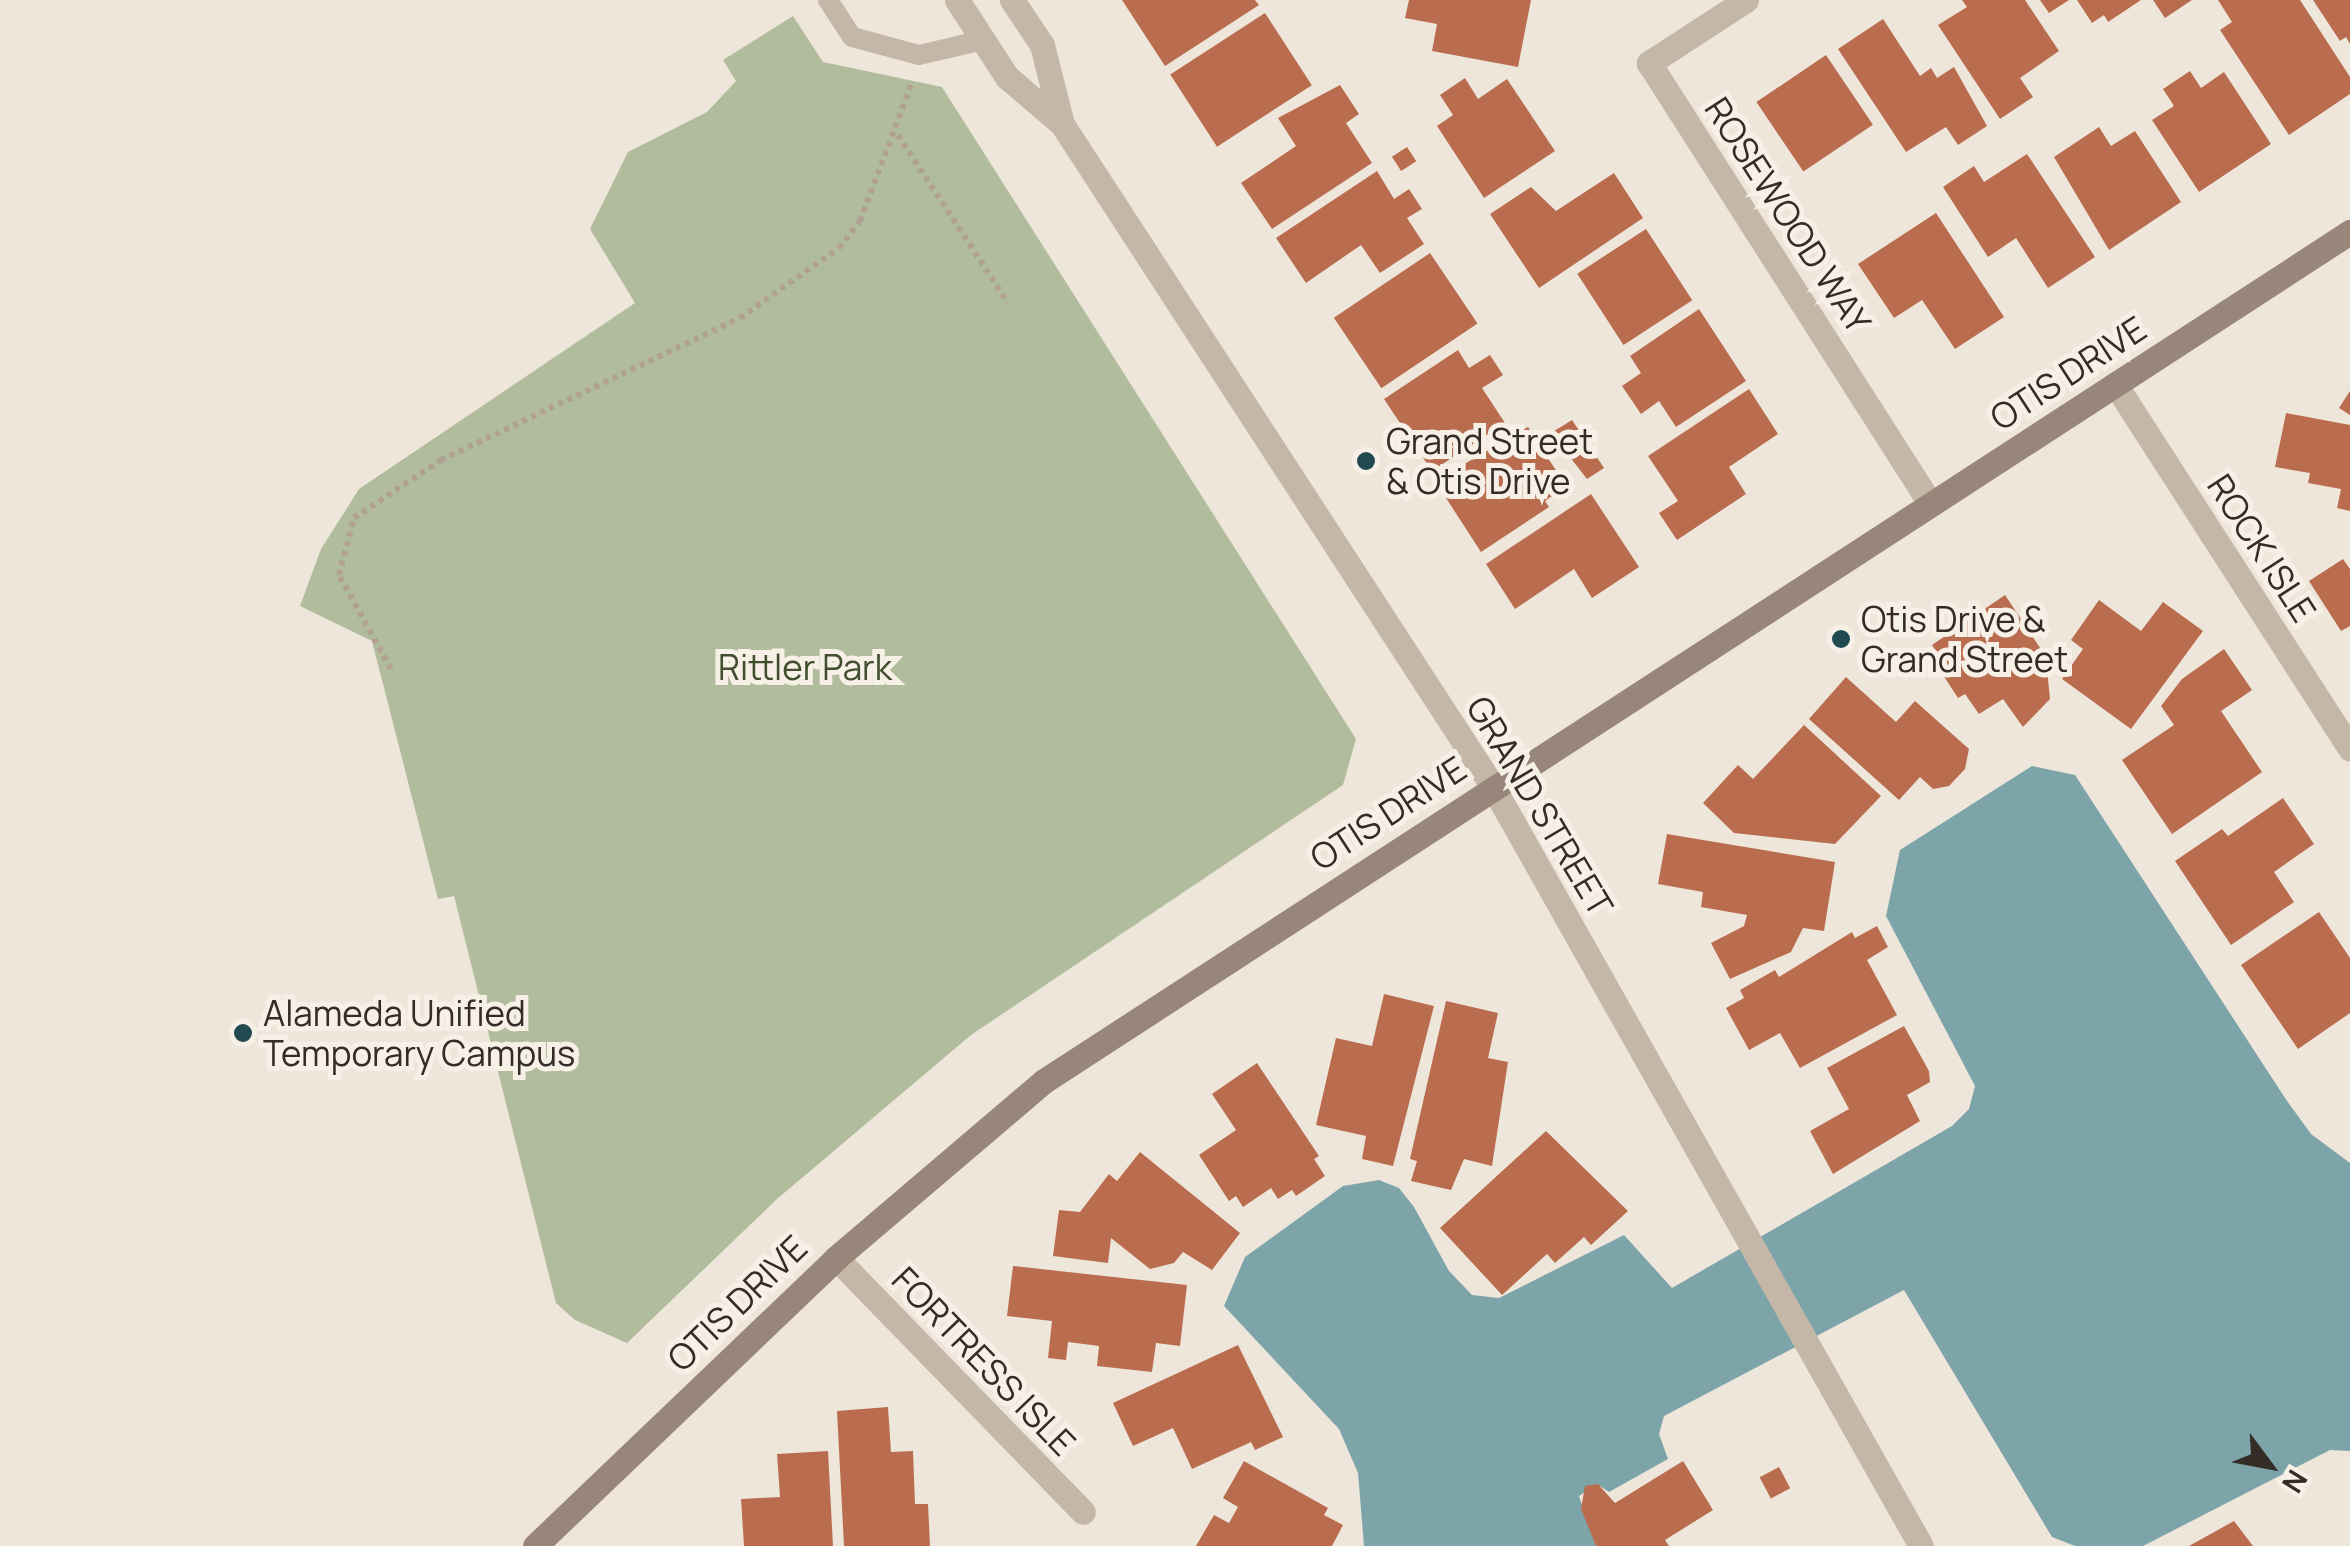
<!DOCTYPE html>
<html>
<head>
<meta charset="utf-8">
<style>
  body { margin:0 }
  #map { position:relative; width:2350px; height:1546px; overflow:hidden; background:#efe6db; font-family:Manrope,sans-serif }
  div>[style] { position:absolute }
  .green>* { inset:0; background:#b0bc9c }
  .water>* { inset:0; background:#7da5a9 }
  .building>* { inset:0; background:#b96d4e; transform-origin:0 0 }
  .path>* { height:6px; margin-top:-3px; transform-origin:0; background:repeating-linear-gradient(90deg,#b1a193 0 5px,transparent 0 10px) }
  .service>* { height:20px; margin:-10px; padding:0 10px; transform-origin:10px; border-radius:10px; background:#c5b7a8 }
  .minor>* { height:25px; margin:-12.5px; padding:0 12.5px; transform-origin:12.5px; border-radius:12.5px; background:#c5b7a8 }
  .tertiary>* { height:25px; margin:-12.5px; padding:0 12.5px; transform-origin:12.5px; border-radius:12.5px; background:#c5b7a8 }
  .secondary>* { height:25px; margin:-12.5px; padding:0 12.5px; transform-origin:12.5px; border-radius:12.5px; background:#99867a }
  .dots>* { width:28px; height:28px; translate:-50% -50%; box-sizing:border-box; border:5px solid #f7f0e7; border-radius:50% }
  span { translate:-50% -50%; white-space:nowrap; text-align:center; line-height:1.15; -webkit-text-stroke:10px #f7f0e7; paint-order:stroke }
  .street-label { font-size:35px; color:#332c27 }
  .poi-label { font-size:35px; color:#332c27 }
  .left { translate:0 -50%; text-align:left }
  .park-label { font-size:35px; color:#414f2e }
  .north { position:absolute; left:2220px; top:1416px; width:100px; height:100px; -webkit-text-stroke:8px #f7f0e7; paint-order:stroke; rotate:122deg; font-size:28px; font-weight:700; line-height:40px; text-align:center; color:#332c27 }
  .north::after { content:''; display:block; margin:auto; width:35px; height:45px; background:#332c27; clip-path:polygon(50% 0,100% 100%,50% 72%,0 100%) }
</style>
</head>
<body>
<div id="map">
  <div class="green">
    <div style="clip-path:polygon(793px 16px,823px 62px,942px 87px,1356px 739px,1343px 785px,971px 1035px,777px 1199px,627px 1343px,575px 1320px,556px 1303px,454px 896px,438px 899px,372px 641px,300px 606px,321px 549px,359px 489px,635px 303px,590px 229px,628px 152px,707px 112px,736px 81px,723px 60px)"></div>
  </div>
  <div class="water">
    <div style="clip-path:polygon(2032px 766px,2075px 775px,2285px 1098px,2311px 1134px,2350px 1163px,2350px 1451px,2330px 1450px,2143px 1546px,2075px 1546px,2052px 1537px,1904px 1290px,1664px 1416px,1659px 1434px,1668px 1459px,1609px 1492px,1597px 1484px,1579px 1496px,1596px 1546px,1364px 1546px,1358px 1473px,1339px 1429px,1224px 1306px,1245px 1257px,1343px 1186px,1379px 1180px,1399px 1188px,1414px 1207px,1449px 1271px,1472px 1295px,1499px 1298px,1624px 1235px,1672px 1288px,1952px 1126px,1969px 1109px,1975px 1086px,1886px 916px,1900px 850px)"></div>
  </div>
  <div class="building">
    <div style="clip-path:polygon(1122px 0,1255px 0,1259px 5px,1165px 66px)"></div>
    <div style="clip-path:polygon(1409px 0,1531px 0,1518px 67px,1432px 51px,1437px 24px,1405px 18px)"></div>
    <div style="clip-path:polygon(1962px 0,2025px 0,2059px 51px,2020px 78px,2033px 97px,2000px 119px,1938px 25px,1967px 7px)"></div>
    <div style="clip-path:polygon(2040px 0,2069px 0,2049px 13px)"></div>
    <div style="clip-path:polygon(2077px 0,2141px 0,2108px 22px,2104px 15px,2092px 23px)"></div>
    <div style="clip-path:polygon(2153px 0,2192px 0,2165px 18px)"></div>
    <div style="clip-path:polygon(2218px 0,2300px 0,2350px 77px,2350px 94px,2289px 135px,2220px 30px,2232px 22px)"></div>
    <div style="clip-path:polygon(2313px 0,2350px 0,2350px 44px,2346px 37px,2340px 41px)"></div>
    <div style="left:1265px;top:13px;width:86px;height:113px;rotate:57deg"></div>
    <div style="clip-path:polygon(1883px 19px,1920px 76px,1931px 68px,1937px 78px,1954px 67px,1987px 126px,1958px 145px,1946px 127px,1906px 152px,1838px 49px)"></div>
    <div style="left:1826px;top:55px;width:84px;height:84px;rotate:56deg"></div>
    <div style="clip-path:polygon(2190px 71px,2201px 88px,2224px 72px,2271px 144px,2199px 192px,2152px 120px,2174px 106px,2163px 89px)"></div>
    <div style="clip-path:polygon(1465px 78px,1478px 99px,1507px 79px,1555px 151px,1484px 198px,1437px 126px,1453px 115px,1440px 95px)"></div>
    <div style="clip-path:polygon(1340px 85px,1359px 114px,1346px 123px,1372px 163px,1272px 229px,1241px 183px,1296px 146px,1278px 118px)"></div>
    <div style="clip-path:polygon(2099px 127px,2111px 146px,2135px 131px,2181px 202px,2109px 250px,2054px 157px)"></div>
    <div style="left:1407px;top:147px;width:17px;height:18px;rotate:57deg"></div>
    <div style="clip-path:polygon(2027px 154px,2095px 257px,2048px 288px,2016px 238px,1988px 257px,1943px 187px,1974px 166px,1984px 182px)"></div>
    <div style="clip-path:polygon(1377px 171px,1394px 199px,1409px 189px,1422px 209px,1407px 218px,1424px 244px,1380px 273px,1361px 245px,1306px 283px,1276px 238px)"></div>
    <div style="clip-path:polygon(1614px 173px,1643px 218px,1539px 288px,1490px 214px,1531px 187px,1556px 211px)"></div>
    <div style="clip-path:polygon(1936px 213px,2004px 317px,1955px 349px,1922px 300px,1894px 318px,1858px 264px)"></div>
    <div style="left:1646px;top:229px;width:85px;height:82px;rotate:57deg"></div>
    <div style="left:1430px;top:253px;width:85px;height:116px;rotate:56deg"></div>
    <div style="clip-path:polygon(1699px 309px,1746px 381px,1676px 427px,1659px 401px,1641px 414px,1622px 386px,1641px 373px,1630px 356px)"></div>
    <div style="clip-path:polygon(1458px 350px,1469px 368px,1490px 355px,1503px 375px,1482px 388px,1505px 423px,1432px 471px,1384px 399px)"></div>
    <div style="clip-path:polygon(1749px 389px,1778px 434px,1729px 467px,1746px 494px,1677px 540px,1659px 513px,1678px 501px,1648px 456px)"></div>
    <div style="clip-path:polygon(2350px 391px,2350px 415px,2339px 408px)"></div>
    <div style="clip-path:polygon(2286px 413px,2350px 425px,2350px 511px,2337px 508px,2341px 489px,2308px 483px,2310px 473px,2275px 467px)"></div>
    <div style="clip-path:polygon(1572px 420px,1604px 468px,1587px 479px,1551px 433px)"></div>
    <div style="clip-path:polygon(1528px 427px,1566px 486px,1545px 501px,1549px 507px,1481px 552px,1435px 481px)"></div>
    <div style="clip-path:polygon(1591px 494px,1639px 567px,1592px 598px,1574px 569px,1515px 609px,1486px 564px)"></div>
    <div style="clip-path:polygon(2343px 559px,2350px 569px,2350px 626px,2341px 631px,2309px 581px)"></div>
    <div style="clip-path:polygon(2005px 595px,2052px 666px,2047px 669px,2050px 699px,2023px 727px,2003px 699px,1979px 714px,1965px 694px,1958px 698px,1930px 655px,1936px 651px,1932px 645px)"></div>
    <div style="clip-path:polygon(2099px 600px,2141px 631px,2163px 602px,2203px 631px,2131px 729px,2062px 679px,2083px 649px,2071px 640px)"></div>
    <div style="clip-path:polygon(2224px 649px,2252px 690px,2221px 711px,2262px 772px,2172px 834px,2122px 760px,2174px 725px,2161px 706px,2182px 679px)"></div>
    <div style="clip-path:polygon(1846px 677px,1896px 722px,1915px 701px,1969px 749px,1965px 769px,1949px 786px,1933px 789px,1920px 777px,1899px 800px,1809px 719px)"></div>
    <div style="clip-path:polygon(1804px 725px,1881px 796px,1835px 844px,1734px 833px,1703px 803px,1738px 765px,1753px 779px)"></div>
    <div style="clip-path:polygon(2283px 798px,2314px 844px,2274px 872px,2294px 902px,2231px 945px,2175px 861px,2222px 829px,2228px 836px)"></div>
    <div style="clip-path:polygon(1667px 834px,1835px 862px,1824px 931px,1803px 928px,1791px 952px,1730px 979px,1711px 943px,1744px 926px,1747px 915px,1701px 907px,1703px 892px,1658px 884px)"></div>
    <div style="clip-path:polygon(2319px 912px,2350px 958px,2350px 1013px,2298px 1049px,2241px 965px)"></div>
    <div style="clip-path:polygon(1877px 926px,1888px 947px,1867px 960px,1897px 1015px,1800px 1068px,1780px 1033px,1749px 1050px,1726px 1008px,1744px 998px,1740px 990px,1775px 970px,1779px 977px,1852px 932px,1855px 938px)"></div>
    <div style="clip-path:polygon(1384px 994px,1434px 1006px,1393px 1166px,1362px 1159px,1366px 1136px,1316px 1125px,1336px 1038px,1372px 1046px)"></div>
    <div style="clip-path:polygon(1446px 1001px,1498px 1013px,1488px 1058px,1508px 1062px,1492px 1166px,1464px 1159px,1451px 1190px,1411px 1181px,1417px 1161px,1410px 1159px)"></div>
    <div style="clip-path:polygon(1904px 1026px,1929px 1071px,1930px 1082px,1907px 1095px,1920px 1121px,1833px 1174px,1810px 1131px,1849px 1109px,1827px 1068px)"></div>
    <div style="clip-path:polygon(1257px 1063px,1319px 1156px,1314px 1159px,1325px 1176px,1296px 1196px,1292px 1190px,1278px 1199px,1271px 1188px,1243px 1207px,1236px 1196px,1229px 1201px,1199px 1155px,1236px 1130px,1212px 1094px)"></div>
    <div style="clip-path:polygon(1546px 1131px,1628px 1211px,1591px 1245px,1584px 1237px,1555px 1263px,1547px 1254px,1502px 1295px,1440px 1228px)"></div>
    <div style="clip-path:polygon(1140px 1152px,1240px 1233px,1212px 1270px,1183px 1252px,1174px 1263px,1150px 1269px,1111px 1238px,1108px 1263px,1053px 1256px,1059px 1210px,1080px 1212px,1109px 1174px,1117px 1181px)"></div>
    <div style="clip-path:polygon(1013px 1266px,1187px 1285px,1180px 1346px,1156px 1343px,1152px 1372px,1097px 1366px,1099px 1346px,1068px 1342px,1066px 1360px,1048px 1358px,1052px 1321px,1007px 1316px)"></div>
    <div style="clip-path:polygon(1238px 1345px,1283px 1437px,1255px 1450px,1251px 1442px,1192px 1469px,1173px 1428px,1133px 1446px,1113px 1403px)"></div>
    <div style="clip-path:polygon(888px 1407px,891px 1452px,913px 1451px,915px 1504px,928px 1504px,930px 1546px,844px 1546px,837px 1411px)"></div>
    <div style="clip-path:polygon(828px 1451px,833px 1546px,744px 1546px,741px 1499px,780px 1497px,777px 1454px)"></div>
    <div style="clip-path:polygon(1244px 1461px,1328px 1508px,1324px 1515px,1343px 1525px,1332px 1546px,1196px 1546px,1214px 1515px,1229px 1523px,1238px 1507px,1223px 1498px)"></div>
    <div style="clip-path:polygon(1683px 1461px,1713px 1510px,1665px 1540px,1669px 1546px,1596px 1546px,1581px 1509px,1585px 1486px,1598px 1484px,1615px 1503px)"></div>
    <div style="left:1779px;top:1467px;width:24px;height:22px;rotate:62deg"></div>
    <div style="clip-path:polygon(2234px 1521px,2253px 1546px,2189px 1546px)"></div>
  </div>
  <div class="path">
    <div style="left:898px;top:135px;width:201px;rotate:56.8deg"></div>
    <div style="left:391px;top:669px;width:107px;rotate:-119deg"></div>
    <div style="left:339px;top:575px;width:59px;rotate:-75.3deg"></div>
    <div style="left:354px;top:518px;width:105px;rotate:-33.7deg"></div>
    <div style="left:441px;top:460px;width:331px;rotate:-25.4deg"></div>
    <div style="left:740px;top:318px;width:121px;rotate:-35.3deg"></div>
    <div style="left:839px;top:248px;width:34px;rotate:-52deg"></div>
    <div style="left:860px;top:221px;width:145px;rotate:-69.4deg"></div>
  </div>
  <div class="service">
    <div style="left:828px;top:0;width:44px;rotate:57deg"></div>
    <div style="left:852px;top:37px;width:69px;rotate:15deg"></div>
    <div style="left:919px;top:55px;width:66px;rotate:-13.2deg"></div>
  </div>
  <div class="minor">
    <div style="left:1746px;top:0;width:116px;rotate:147deg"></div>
    <div style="left:1649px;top:63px;width:522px;rotate:57.44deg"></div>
    <div style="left:2115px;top:384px;width:434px;rotate:57.2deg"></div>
    <div style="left:836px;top:1258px;width:354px;rotate:45.8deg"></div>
  </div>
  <div class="tertiary">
    <div style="left:957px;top:0;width:92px;rotate:57deg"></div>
    <div style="left:1007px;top:77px;width:72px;rotate:40.5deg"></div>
    <div style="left:1062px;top:124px;width:791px;rotate:56.97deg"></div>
    <div style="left:1493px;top:787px;width:871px;rotate:60.58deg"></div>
    <div style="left:1012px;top:0;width:54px;rotate:56.3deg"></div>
    <div style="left:1042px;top:45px;width:81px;rotate:75.8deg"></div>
  </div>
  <div class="secondary">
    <div style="left:535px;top:1546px;width:417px;rotate:-43.7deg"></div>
    <div style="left:836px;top:1258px;width:273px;rotate:-40.4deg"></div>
    <div style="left:1044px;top:1081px;width:1558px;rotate:-33.03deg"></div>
  </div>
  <div class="dots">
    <div style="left:1366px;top:461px;background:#214b50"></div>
    <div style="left:1841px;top:639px;background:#214b50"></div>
    <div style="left:243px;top:1033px;background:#214b50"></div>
  </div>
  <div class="street-label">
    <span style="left:1788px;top:215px;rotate:57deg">ROSEWOOD WAY</span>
    <span style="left:2068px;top:373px;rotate:-33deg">OTIS DRIVE</span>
    <span style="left:2262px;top:548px;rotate:57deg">ROCK ISLE</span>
    <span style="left:1540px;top:806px;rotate:59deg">GRAND STREET</span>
    <span style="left:1388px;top:813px;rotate:-33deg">OTIS DRIVE</span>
    <span style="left:737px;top:1303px;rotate:-44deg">OTIS DRIVE</span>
    <span style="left:984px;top:1361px;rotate:46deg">FORTRESS ISLE</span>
  </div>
  <div class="poi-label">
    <span class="left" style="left:1386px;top:461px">Grand Street<br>&amp; Otis Drive</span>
    <span class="left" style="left:1861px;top:639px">Otis Drive &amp;<br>Grand Street</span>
    <span class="left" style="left:263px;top:1033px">Alameda Unified<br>Temporary Campus</span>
  </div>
  <div class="park-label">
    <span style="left:805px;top:667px">Rittler Park</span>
  </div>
  <div class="north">N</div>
</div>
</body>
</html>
